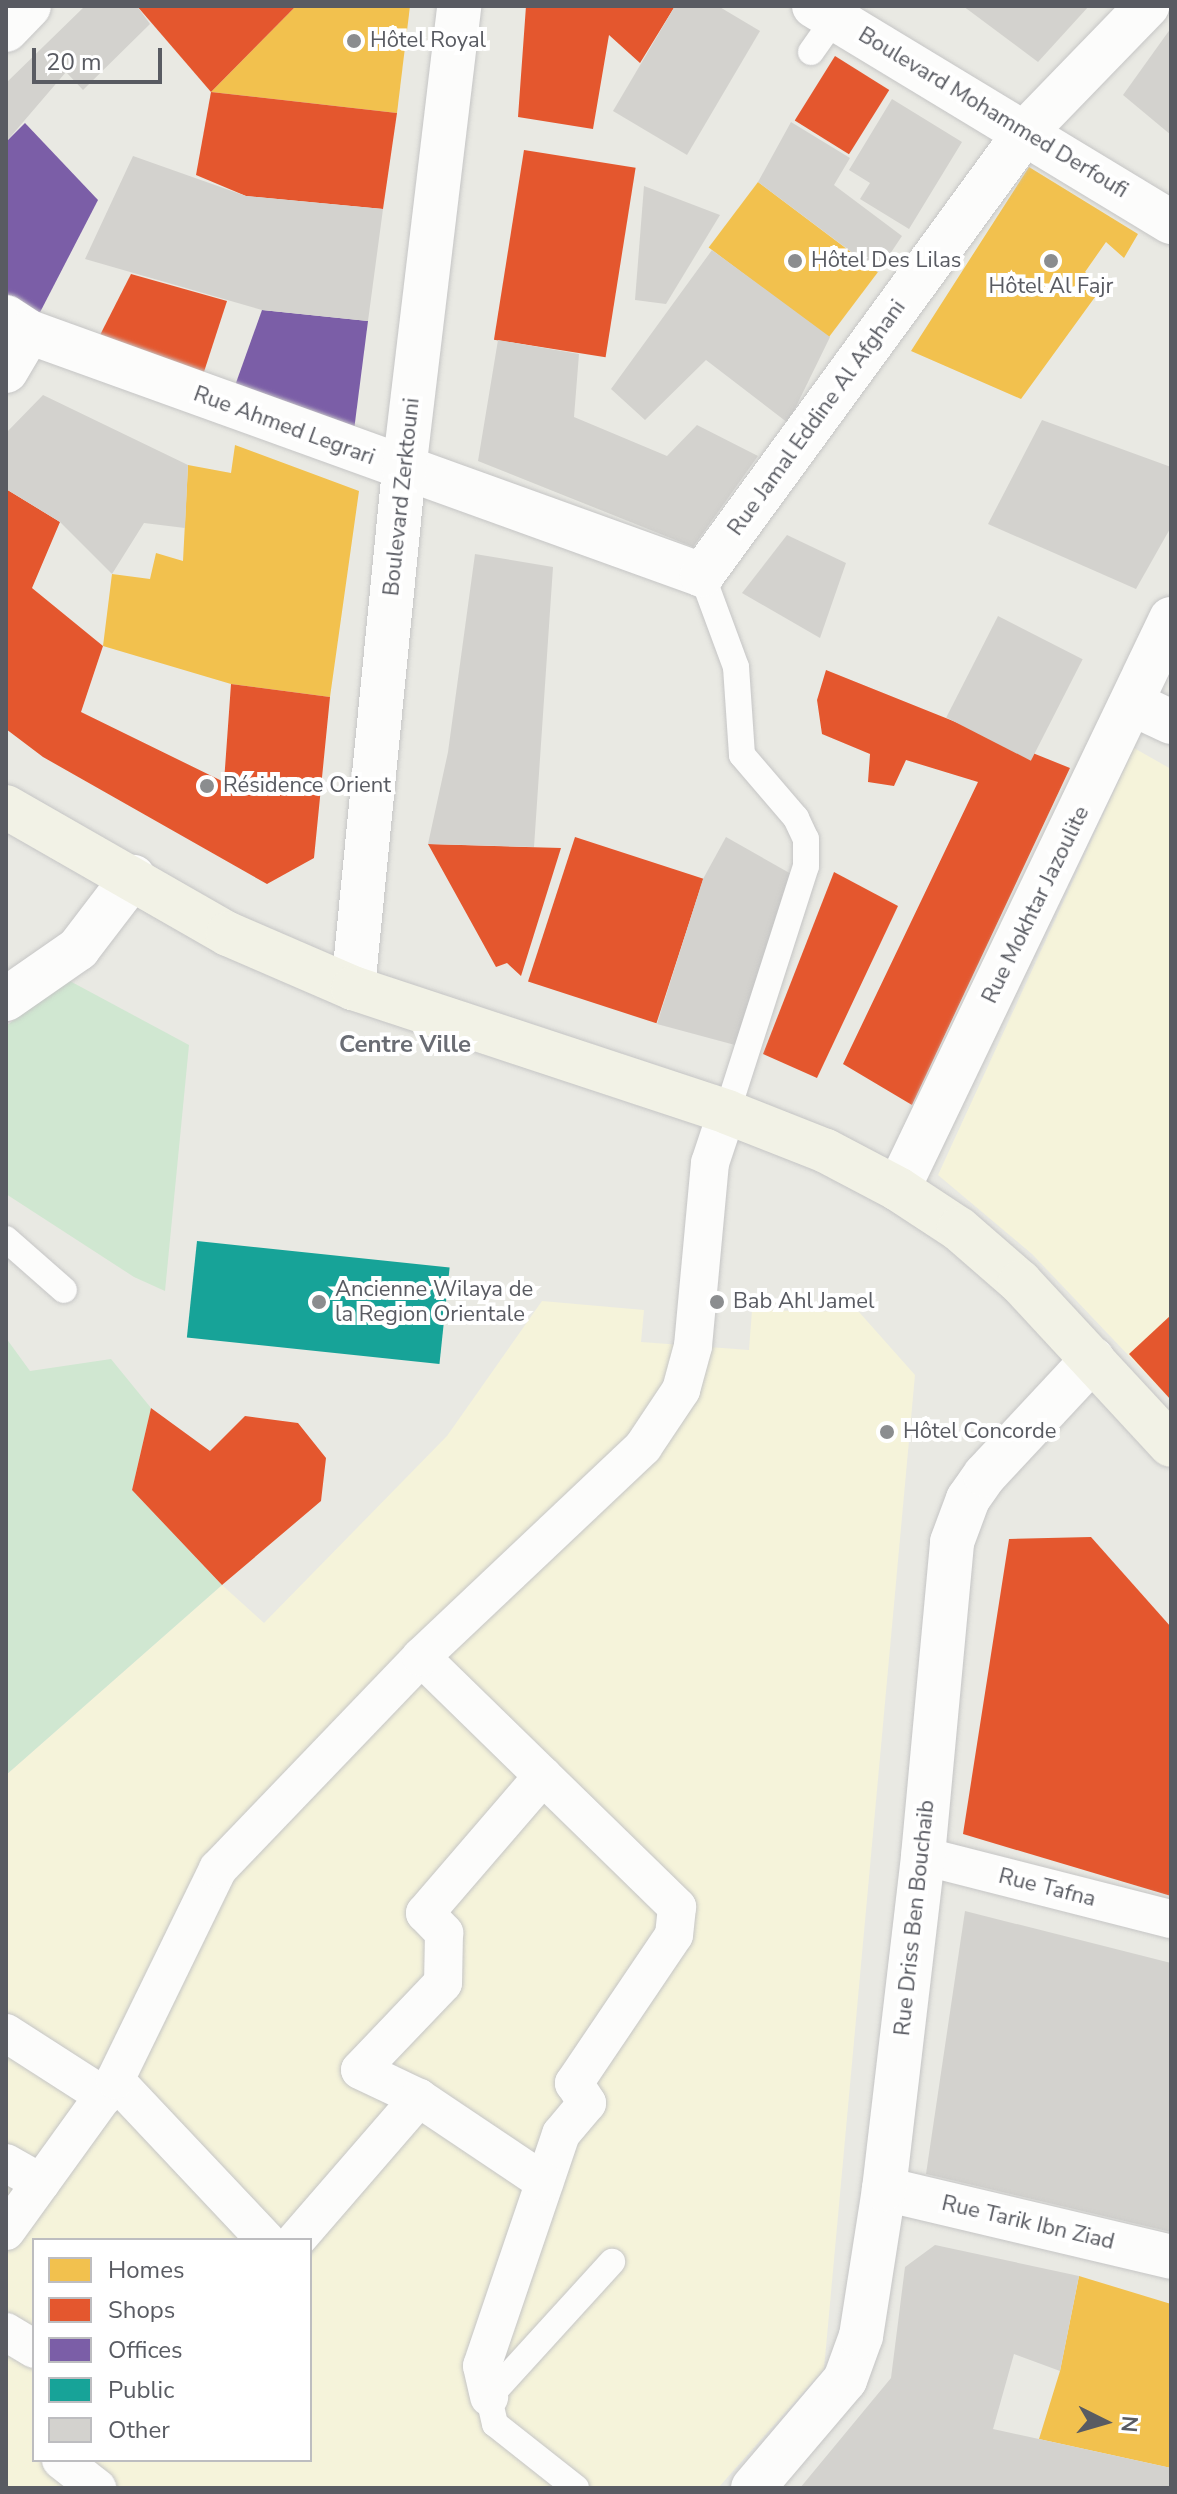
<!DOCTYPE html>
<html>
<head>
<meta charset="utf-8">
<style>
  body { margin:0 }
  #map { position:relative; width:1177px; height:2494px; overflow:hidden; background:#e9e9e3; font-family:"Nunito Sans",sans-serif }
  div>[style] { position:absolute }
  .commercial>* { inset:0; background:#f5f3da }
  .green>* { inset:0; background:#d0e7d1 }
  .homes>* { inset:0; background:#f2c14e; transform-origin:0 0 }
  .shops>* { inset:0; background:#e4572e; transform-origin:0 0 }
  .offices>* { inset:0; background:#7b5ea7 }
  .public>* { inset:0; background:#17a398; transform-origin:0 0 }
  .building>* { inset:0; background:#d3d2ce; transform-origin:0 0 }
  .roads { filter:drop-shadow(0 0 2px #c5c5c5) drop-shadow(0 0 2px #c5c5c5) }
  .service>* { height:26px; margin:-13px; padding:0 13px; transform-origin:13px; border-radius:13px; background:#fcfcfb }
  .pedestrian>* { height:38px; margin:-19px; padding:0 19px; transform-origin:19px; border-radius:19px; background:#fcfcfb }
  .minor>* { height:44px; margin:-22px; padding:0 22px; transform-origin:22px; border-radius:22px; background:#fcfcfb }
  .tertiary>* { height:44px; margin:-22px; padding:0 22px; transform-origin:22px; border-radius:22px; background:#fcfcfb }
  .primary>* { height:44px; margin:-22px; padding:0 22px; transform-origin:22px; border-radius:22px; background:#f2f2e6 }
  .dots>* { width:22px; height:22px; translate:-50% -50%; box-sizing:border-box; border:4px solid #fff; border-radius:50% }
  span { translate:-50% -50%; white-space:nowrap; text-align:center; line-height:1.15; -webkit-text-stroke:8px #fff; paint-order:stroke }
  .poi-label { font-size:22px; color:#595b62 }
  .left { translate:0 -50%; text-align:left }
  .street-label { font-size:22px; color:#595b62 }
  .neighbourhood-label { font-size:24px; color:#6a6d74; font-weight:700 }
  .frame { position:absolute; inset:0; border:8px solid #595b62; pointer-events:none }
  .legend { position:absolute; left:32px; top:2238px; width:280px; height:224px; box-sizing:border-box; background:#fff; border:2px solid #bdbdc0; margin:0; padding:10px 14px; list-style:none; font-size:24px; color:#595b62 }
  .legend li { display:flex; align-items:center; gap:16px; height:40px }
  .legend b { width:40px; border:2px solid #bdbdc0 }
  .north { position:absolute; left:1065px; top:2382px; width:80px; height:80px; -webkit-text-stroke:6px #fff; paint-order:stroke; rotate:95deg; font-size:22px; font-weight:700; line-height:32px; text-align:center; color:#595b62 }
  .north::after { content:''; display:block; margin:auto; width:28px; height:36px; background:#595b62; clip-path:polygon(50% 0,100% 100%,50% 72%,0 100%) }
  .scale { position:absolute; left:32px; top:48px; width:130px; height:36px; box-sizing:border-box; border:4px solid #595b62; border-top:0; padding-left:10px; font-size:24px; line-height:28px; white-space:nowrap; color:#595b62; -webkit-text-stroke:6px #fff; paint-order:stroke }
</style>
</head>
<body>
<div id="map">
  <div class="commercial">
    <div style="clip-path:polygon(1134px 748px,1171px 769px,1171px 1400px,1032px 1254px,938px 1175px)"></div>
    <div style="clip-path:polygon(evenodd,542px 1301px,644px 1310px,641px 1342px,749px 1350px,752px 1310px,859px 1312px,915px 1375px,824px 2369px,718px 2488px,6px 2488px,6px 1775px,222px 1585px,264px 1623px,447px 1436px,542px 1301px,34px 2240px,310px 2240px,310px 2460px,34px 2460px,34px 2240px)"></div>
  </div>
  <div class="green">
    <div style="clip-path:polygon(68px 980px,189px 1045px,165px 1291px,134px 1277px,6px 1194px,6px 1026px)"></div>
    <div style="clip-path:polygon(6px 1338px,30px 1371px,111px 1359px,151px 1408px,132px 1490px,222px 1585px,6px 1775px)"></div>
  </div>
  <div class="homes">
    <div style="clip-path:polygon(296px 6px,410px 6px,397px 113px,211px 92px)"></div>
    <div style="clip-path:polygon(1029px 167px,1138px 234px,1124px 258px,1106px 242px,1085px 272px,1103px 286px,1021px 399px,911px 351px)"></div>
    <div style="left:758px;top:182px;width:150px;height:82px;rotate:37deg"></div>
    <div style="clip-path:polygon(235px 445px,359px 491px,330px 697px,231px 684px,103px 646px,112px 574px,150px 579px,156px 553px,183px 561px,188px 465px,231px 473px)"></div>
    <div style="clip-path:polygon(1079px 2276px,1171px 2304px,1171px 2468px,1039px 2439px,1060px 2371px)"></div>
  </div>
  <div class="shops">
    <div style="clip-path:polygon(137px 6px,296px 6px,211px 92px)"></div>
    <div style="clip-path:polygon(526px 6px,675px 6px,640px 63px,609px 35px,593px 129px,518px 117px)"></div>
    <div style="left:835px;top:56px;width:64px;height:76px;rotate:32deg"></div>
    <div style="clip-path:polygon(211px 92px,397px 113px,383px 209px,246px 196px,196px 175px)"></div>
    <div style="left:524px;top:150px;width:113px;height:192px;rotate:9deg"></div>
    <div style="clip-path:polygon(131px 274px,227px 301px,201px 381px,99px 337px)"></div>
    <div style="clip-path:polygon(6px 489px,60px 522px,32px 588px,103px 646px,81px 712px,224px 782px,231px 684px,330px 697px,314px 858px,267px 884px,43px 757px,6px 729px)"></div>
    <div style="clip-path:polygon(826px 670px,1070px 768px,912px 1105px,843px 1064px,978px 782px,906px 760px,894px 786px,868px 782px,870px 754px,822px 734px,817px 700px)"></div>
    <div style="left:575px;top:837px;width:135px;height:152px;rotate:18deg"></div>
    <div style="clip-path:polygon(428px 844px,561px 848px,521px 976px,507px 963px,496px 967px)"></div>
    <div style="clip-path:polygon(834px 872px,898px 906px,817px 1078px,763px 1054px)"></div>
    <div style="clip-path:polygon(1171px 1315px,1171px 1400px,1129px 1354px)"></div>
    <div style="clip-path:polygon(151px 1408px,210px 1451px,245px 1416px,298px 1423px,326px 1458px,321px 1501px,222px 1585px,132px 1490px)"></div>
    <div style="clip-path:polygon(1091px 1537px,1171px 1627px,1171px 1896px,963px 1834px,1009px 1539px)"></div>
  </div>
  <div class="offices">
    <div style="clip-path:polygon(25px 123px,98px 200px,35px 322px,6px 302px,6px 142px)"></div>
    <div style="clip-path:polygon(262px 310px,368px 321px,353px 438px,232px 394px)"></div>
  </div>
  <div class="public">
    <div style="left:197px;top:1241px;width:254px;height:97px;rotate:6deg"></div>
  </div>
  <div class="building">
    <div style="clip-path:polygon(85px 6px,137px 6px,150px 24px,83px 90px,66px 72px,6px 142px,6px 83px)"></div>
    <div style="clip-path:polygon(675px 6px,718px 6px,760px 31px,687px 155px,613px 111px)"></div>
    <div style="clip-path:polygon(963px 6px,1089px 6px,1038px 62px)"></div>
    <div style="clip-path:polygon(1171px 28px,1171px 135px,1123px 95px)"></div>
    <div style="clip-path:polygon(892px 99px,962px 142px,909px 229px,860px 199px,870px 183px,849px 170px)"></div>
    <div style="clip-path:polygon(791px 122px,850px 158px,834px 185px,902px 236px,878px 272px,758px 182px)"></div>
    <div style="clip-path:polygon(133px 156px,246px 196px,383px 209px,368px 321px,262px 310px,85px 259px)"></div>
    <div style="clip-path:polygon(644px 186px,720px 215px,666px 304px,635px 300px)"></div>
    <div style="clip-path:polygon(712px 250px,830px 337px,788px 423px,706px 360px,645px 420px,611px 389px)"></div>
    <div style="clip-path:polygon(498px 340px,579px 354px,574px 417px,667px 456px,697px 425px,758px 456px,693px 547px,478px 461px)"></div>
    <div style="clip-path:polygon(43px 395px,188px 465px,185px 528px,144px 523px,112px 574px,60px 522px,6px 489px,6px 433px)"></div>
    <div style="clip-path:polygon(1042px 420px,1171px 467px,1171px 527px,1136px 589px,988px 524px)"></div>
    <div style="clip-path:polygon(787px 535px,846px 563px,820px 638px,742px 593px)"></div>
    <div style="clip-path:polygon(475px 554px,553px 567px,534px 847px,428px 844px,448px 752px)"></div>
    <div style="left:998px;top:616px;width:95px;height:114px;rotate:27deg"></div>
    <div style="clip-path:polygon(726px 837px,793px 875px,735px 1045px,657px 1024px,703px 879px)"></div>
    <div style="clip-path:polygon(965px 1911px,1171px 1963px,1171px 2232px,926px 2174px)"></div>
    <div style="clip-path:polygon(935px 2245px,1079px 2276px,1060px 2371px,1014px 2354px,993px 2429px,1171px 2468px,1170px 2488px,800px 2488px,891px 2378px,905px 2267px)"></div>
  </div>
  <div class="roads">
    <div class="service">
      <div style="left:811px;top:52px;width:42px;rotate:-54.8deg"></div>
      <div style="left:702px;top:575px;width:98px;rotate:69.7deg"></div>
      <div style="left:736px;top:667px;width:88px;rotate:86.1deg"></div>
      <div style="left:742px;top:755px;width:83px;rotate:49.4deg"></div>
      <div style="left:796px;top:818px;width:23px;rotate:65deg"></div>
      <div style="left:806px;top:839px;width:27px;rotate:90deg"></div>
      <div style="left:806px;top:866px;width:258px;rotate:107.8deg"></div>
      <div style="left:6px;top:1239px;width:77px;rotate:41.3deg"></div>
      <div style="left:576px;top:2488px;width:103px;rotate:-141.7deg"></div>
      <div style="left:495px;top:2424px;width:28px;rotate:-103deg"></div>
      <div style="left:489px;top:2397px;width:183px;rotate:-47.7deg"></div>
    </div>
    <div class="pedestrian">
      <div style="left:421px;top:1657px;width:358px;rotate:44.3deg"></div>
      <div style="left:677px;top:1907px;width:28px;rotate:96deg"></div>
      <div style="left:674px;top:1935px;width:179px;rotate:124deg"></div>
      <div style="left:574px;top:2083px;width:24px;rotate:57deg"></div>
      <div style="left:587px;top:2103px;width:40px;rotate:130deg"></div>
      <div style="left:561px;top:2134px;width:245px;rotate:108.8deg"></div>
      <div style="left:482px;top:2366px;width:32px;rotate:77deg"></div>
      <div style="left:543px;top:1776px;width:181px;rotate:130.7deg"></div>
      <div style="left:425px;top:1913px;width:28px;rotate:46deg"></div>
      <div style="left:444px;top:1933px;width:50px;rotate:91.1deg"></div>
      <div style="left:443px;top:1983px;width:120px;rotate:133.7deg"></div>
      <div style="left:360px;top:2070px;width:65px;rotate:25.4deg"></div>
      <div style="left:419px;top:2098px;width:151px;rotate:33.9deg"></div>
      <div style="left:923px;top:1856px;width:256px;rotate:14.3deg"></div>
      <div style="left:6px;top:2033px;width:117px;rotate:32.7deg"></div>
      <div style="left:115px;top:2080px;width:220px;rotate:46.7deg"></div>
      <div style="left:6px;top:2163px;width:40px;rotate:29.7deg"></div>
      <div style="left:6px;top:2231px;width:186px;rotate:-54.2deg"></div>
      <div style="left:115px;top:2080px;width:235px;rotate:-64deg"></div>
      <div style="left:218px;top:1869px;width:294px;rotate:-46.2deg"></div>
      <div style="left:421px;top:1657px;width:306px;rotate:-43.4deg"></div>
      <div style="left:643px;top:1447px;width:69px;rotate:-56.3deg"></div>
      <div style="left:681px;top:1390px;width:46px;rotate:-74.7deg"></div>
      <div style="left:693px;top:1346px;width:184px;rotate:-84.7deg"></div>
      <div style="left:710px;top:1163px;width:54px;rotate:-71.6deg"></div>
      <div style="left:296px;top:2240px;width:188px;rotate:-49.1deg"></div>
      <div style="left:6px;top:2332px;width:33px;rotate:31deg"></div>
      <div style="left:61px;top:2460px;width:46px;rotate:37.9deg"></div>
    </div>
    <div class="minor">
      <div style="left:6px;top:30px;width:33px;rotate:-46deg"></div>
      <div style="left:6px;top:317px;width:27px;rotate:33deg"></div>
      <div style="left:29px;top:332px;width:716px;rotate:19.85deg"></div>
      <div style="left:702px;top:575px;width:551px;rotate:-53.86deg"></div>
      <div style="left:1027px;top:130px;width:173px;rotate:-45.9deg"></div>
      <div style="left:6px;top:371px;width:45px;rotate:-59.5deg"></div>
      <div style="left:1133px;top:704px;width:42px;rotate:25.3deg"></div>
      <div style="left:6px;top:999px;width:88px;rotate:-34.8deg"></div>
      <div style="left:78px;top:949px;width:91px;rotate:-52.6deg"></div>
      <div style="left:898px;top:1189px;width:632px;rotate:-64.41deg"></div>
      <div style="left:884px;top:2189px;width:295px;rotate:13.3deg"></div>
      <div style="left:753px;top:2488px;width:142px;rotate:-49.6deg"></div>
      <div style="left:845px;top:2380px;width:47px;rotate:-70deg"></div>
      <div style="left:861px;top:2336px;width:149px;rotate:-81.1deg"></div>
      <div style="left:884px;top:2189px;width:335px;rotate:-83.3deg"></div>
      <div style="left:923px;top:1856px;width:315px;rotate:-84.7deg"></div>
      <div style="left:952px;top:1542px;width:46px;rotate:-69.6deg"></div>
      <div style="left:968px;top:1499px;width:29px;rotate:-55deg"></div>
      <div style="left:985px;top:1475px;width:158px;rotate:-47deg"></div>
    </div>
    <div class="tertiary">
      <div style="left:814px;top:6px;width:417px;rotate:31.2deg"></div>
      <div style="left:353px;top:988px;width:521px;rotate:-84.38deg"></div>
      <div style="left:404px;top:470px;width:467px;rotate:-83.2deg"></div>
    </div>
    <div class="primary">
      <div style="left:6px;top:807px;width:256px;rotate:29.8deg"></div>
      <div style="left:228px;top:934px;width:136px;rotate:23.4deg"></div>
      <div style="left:353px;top:988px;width:394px;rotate:18.3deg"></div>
      <div style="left:727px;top:1112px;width:106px;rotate:21.5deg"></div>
      <div style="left:826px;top:1151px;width:81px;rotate:27.8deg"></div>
      <div style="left:898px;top:1189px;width:73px;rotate:33.3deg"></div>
      <div style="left:959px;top:1229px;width:81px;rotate:41deg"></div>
      <div style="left:1020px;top:1282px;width:222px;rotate:47.2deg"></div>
    </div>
  </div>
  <div class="dots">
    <div style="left:354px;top:41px;background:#8b8d8f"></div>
    <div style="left:795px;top:261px;background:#8b8d8f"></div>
    <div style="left:1051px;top:261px;background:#8b8d8f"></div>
    <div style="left:207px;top:786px;background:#8b8d8f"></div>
    <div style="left:319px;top:1302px;background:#8b8d8f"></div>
    <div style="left:717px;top:1302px;background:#8b8d8f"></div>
    <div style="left:887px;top:1432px;background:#8b8d8f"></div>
  </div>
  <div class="poi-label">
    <span class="left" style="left:370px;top:41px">Hôtel Royal</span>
    <span class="left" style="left:811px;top:261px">Hôtel Des Lilas</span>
    <span style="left:1051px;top:287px">Hôtel Al Fajr</span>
    <span class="left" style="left:223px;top:786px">Résidence Orient</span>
    <span class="left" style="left:335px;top:1302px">Ancienne Wilaya de<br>la Region Orientale</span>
    <span class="left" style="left:733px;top:1302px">Bab Ahl Jamel</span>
    <span class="left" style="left:903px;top:1432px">Hôtel Concorde</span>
  </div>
  <div class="street-label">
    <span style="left:993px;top:113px;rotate:31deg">Boulevard Mohammed Derfoufi</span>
    <span style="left:817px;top:418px;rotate:-54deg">Rue Jamal Eddine Al Afghani</span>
    <span style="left:284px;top:426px;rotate:20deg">Rue Ahmed Legrari</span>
    <span style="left:402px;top:497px;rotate:-84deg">Boulevard Zerktouni</span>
    <span style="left:1036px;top:905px;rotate:-64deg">Rue Mokhtar Jazoulite</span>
    <span style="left:1047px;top:1888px;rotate:14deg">Rue Tafna</span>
    <span style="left:915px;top:1918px;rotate:-84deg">Rue Driss Ben Bouchaib</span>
    <span style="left:1028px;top:2223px;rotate:13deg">Rue Tarik Ibn Ziad</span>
  </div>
  <div class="neighbourhood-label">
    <span style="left:405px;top:1045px">Centre Ville</span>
  </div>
  <div class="frame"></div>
  <ul class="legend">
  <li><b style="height:22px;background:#f2c14e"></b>Homes</li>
  <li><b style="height:22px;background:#e4572e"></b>Shops</li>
  <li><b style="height:22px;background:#7b5ea7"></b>Offices</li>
  <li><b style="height:22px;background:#17a398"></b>Public</li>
  <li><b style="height:22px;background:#d3d2ce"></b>Other</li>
  </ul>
  <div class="north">N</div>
  <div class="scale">20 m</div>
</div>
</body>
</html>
